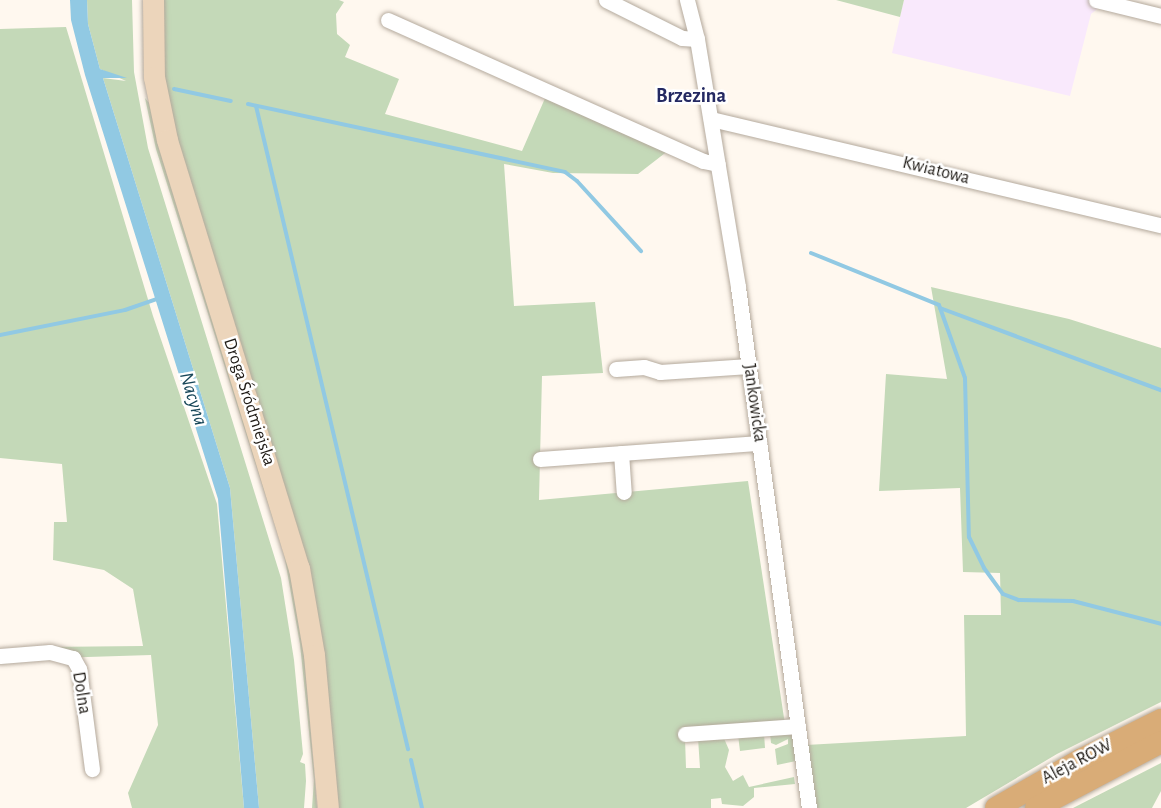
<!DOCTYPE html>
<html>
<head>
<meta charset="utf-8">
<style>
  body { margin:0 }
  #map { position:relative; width:1161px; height:808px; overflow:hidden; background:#fff8ef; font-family:"Alegreya Sans",sans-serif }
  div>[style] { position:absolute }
  .industrial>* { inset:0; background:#f9e9fc }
  .green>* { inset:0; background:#c4d9b8 }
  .water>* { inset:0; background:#91c9e3 }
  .stream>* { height:4px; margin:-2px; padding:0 2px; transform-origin:2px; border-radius:2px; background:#91c9e3 }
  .roads { filter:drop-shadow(0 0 2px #b4a99c) drop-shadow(0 0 2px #b4a99c) }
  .street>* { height:15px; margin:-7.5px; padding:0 7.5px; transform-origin:7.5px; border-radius:7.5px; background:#fff }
  .secondary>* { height:21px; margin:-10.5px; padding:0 10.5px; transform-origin:10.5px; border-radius:10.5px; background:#ecd5bb }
  .primary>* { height:22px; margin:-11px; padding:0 11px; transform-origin:11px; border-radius:11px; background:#d9ac77 }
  span { translate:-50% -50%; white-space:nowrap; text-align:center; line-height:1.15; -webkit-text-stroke:5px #fff; paint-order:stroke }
  .street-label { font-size:18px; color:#1d1914 }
  .neighbourhood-label { font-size:20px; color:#242962; font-weight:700 }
  .water-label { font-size:20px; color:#184759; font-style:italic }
</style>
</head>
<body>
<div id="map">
  <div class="industrial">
    <div style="clip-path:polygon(904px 0,1109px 0,1091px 14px,1070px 96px,892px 53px)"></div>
  </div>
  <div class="green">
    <div style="clip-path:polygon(87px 0,132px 0,134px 72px,148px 148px,281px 578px,294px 660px,303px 754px,300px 762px,305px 764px,306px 781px,304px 808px,259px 808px,230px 488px,103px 78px,126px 81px,100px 69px,88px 24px)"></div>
    <div style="clip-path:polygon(evenodd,159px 0,339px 0,344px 2px,336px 14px,337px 34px,350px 45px,345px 57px,399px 79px,385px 114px,522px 151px,546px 96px,669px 150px,638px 174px,553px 173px,504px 164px,514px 306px,595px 302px,603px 373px,542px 376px,539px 500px,748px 481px,786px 731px,792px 731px,796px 761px,777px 765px,775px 749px,788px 744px,788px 739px,776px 745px,771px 743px,770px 733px,764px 733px,765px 748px,740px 751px,738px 735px,723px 736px,729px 750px,725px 767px,733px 781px,743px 775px,749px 787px,794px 777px,795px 784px,754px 788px,754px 797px,743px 806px,722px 804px,721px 798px,711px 799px,711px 808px,339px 808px,318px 635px,184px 174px,163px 88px,159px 0,685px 738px,698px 738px,700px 768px,686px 768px,685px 738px)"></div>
    <div style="clip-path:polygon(836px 0,904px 0,900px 17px)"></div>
    <div style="clip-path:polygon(66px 27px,153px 316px,217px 504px,244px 808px,132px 808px,128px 793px,158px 725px,151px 655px,24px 659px,46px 647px,143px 646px,133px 589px,104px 570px,53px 560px,54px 522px,67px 522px,62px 464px,0 458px,0 29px)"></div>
    <div style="clip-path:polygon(145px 98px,150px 104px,277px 513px,302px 622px,317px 808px,312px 808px,314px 780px,300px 644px,284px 554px,156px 149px)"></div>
    <div style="clip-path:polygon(931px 287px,1069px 319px,1161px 348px,1161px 702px,1057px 754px,966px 808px,817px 808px,806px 745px,966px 736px,964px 615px,1001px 615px,1000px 573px,963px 572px,960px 488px,879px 491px,886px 374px,947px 379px)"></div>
    <div style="clip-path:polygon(1161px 763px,1161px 791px,1152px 808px,1073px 808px)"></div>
  </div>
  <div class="water">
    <div style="clip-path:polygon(70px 0,87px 0,88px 24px,100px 69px,127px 78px,103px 78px,230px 488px,259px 808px,244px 808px,218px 499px,85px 75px,71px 20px)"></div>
  </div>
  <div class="stream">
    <div style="left:174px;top:89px;width:58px;rotate:11.9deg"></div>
    <div style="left:248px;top:104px;width:324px;rotate:12.1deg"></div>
    <div style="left:565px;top:172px;width:15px;rotate:37deg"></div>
    <div style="left:577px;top:181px;width:95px;rotate:47.6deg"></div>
    <div style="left:256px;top:106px;width:661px;rotate:76.7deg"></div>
    <div style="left:811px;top:253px;width:138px;rotate:22.1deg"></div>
    <div style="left:939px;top:305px;width:77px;rotate:70.4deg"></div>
    <div style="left:965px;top:378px;width:159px;rotate:88.6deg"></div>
    <div style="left:969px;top:537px;width:34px;rotate:64deg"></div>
    <div style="left:984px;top:568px;width:32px;rotate:54deg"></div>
    <div style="left:1003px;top:594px;width:17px;rotate:21deg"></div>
    <div style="left:1019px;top:600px;width:54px;rotate:1.1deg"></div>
    <div style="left:1073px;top:601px;width:91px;rotate:14.6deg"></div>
    <div style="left:940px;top:308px;width:236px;rotate:20.4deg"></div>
    <div style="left:0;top:335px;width:127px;rotate:-11.3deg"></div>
    <div style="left:125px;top:310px;width:34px;rotate:-19deg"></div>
    <div style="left:411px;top:760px;width:49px;rotate:77.1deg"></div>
  </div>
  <div class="roads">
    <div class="street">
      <div style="left:606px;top:0;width:85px;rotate:26.6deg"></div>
      <div style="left:682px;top:38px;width:15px;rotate:4deg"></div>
      <div style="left:687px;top:0;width:40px;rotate:75.6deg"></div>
      <div style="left:697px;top:39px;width:251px;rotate:80.6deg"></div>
      <div style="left:738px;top:287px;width:526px;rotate:82.24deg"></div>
      <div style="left:1096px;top:0;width:67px;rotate:13.8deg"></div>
      <div style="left:388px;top:20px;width:345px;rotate:24.1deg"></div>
      <div style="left:703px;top:161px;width:15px;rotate:11deg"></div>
      <div style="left:711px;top:119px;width:462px;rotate:13.3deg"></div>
      <div style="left:616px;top:369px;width:28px;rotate:-4deg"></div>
      <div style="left:644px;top:367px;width:17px;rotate:17deg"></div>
      <div style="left:660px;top:372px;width:89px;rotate:-3.9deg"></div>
      <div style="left:621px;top:453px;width:39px;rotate:86deg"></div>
      <div style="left:540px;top:459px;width:220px;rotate:-4.2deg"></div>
      <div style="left:0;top:656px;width:50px;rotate:-4.6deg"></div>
      <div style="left:50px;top:652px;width:24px;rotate:15deg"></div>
      <div style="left:73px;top:658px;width:13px;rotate:61deg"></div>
      <div style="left:79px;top:669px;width:101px;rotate:82.6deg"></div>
      <div style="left:685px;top:734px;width:113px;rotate:-4deg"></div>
    </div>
    <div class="secondary">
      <div style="left:153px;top:0;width:77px;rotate:89.3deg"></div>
      <div style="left:154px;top:77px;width:64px;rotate:78.3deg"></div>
      <div style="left:167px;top:140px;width:448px;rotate:72.9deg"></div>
      <div style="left:299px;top:568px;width:88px;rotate:80.2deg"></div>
      <div style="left:314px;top:655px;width:154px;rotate:84.8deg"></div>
    </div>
    <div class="primary">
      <div style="left:996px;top:808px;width:97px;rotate:-29.7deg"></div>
      <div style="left:1080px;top:760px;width:90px;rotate:-26.3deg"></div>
      <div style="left:1036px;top:808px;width:141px;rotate:-27.8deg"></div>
    </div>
  </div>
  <div class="street-label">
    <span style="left:936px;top:171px;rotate:14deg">Kwiatowa</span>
    <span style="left:249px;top:402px;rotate:72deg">Droga Śródmiejska</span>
    <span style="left:754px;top:403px;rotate:82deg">Jankowicka</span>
    <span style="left:81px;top:693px;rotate:81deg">Dolna</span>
    <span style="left:1077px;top:762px;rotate:-28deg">Aleja ROW</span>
  </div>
  <div class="neighbourhood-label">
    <span style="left:691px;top:96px">Brzezina</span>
  </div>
  <div class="water-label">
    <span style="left:193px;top:399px;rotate:73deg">Nacyna</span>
  </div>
</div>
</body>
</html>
